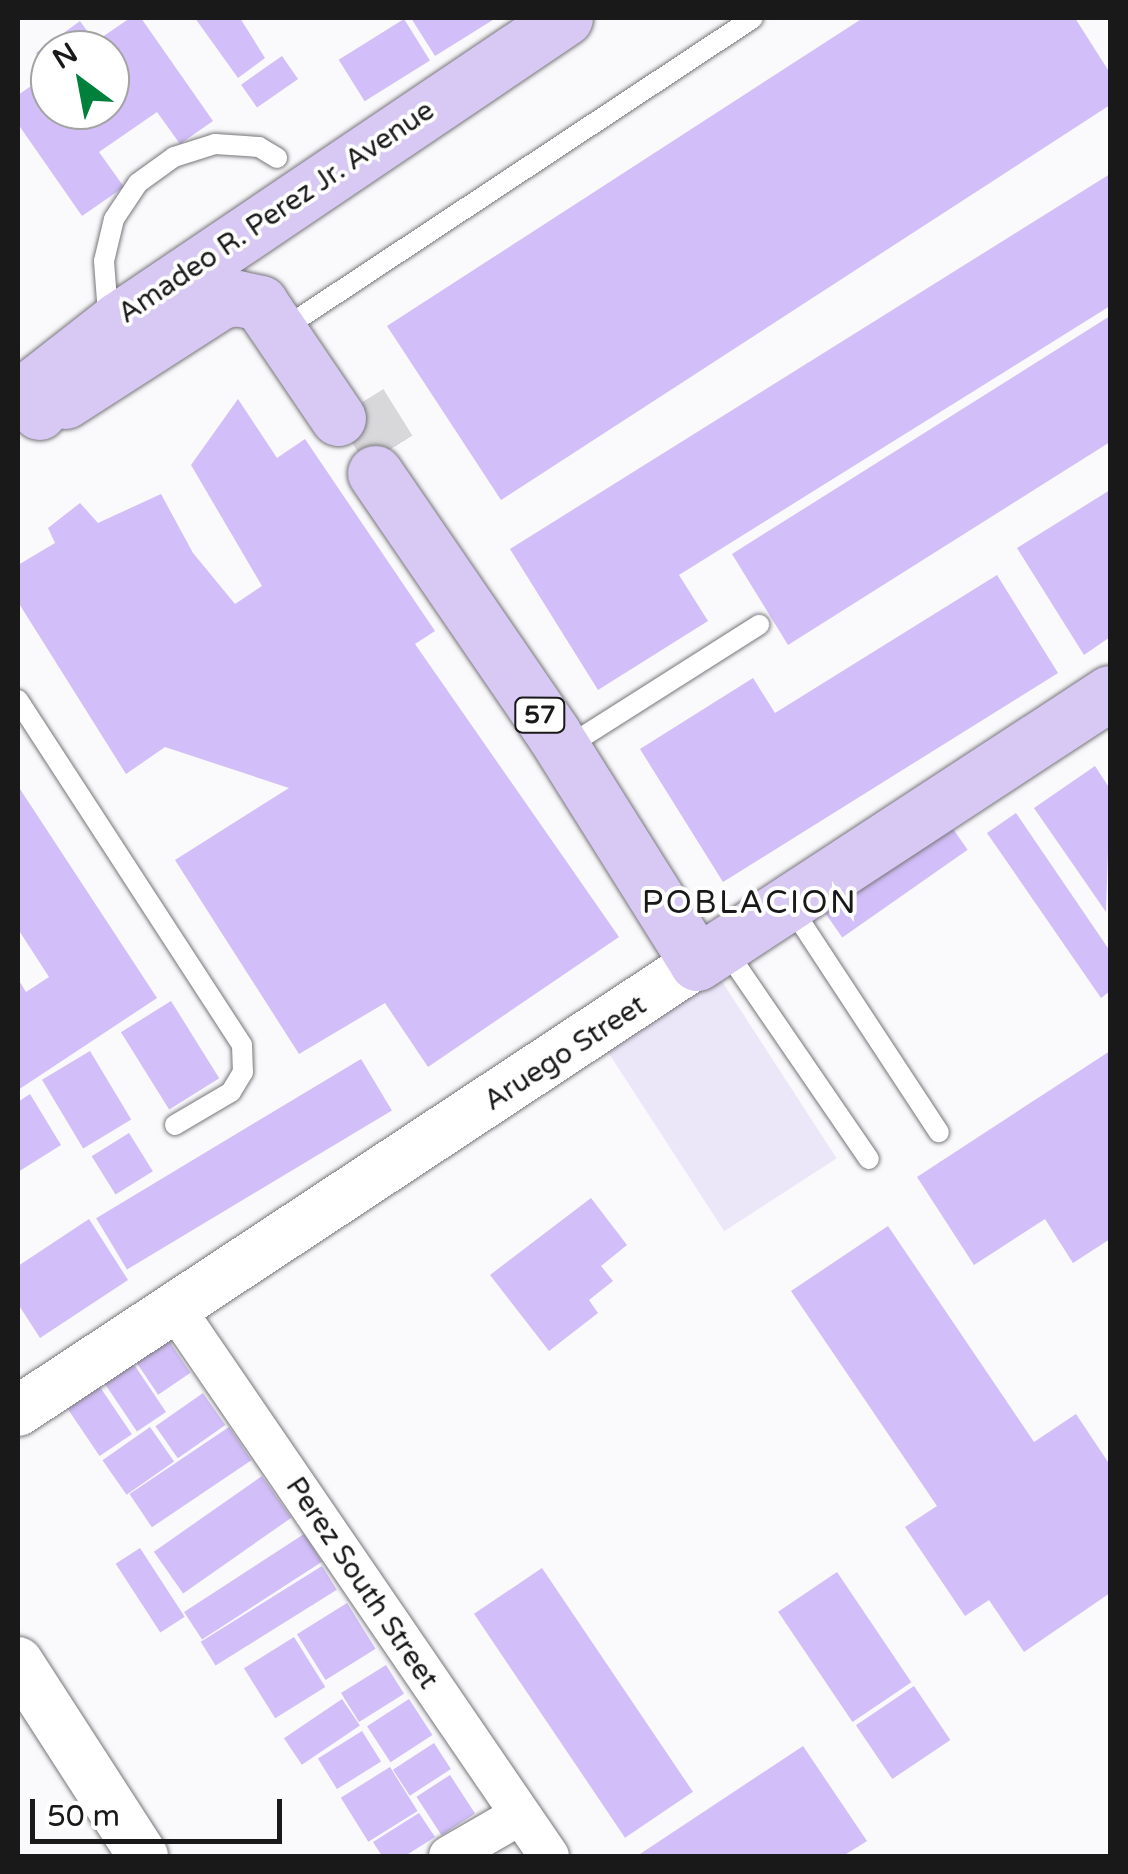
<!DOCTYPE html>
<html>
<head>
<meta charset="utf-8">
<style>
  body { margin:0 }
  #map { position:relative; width:1128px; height:1874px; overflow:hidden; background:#faf9fc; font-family:"Varela Round",sans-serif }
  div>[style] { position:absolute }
  .green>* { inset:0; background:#ece6f9; transform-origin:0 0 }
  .building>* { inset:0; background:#d2bef8; transform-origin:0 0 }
  .primary-tunnel>* { height:55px; margin-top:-27.5px; transform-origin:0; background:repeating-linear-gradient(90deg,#d8d7da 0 55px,transparent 0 83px) }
  .roads { filter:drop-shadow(0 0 2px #777679) drop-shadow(0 0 2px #777679) }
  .service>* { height:20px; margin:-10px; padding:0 10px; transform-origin:10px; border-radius:10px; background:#fff }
  .minor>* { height:40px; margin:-20px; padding:0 20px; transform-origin:20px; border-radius:20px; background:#fff }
  .tertiary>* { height:50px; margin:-25px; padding:0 25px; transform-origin:25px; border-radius:25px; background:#fff }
  .primary>* { height:55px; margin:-27.5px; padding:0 27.5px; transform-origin:27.5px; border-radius:27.5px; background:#d7c8f4 }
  span { translate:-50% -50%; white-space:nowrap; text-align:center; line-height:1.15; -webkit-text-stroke:8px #fff; paint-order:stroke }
  .shield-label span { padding:2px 8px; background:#fff; border:2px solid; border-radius:8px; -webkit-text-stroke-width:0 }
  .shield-label { font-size:25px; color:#19191a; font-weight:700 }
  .street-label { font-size:28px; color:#19191a }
  .quarter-label { font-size:32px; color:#19191a; letter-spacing:2.5px }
  .frame { position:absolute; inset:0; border:20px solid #19191a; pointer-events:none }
  .north { position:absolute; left:30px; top:30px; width:100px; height:100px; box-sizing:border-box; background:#fff; border:2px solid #a3a3a3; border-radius:50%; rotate:328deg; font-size:28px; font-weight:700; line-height:40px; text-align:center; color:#19191a }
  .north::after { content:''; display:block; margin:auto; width:35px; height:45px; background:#00803a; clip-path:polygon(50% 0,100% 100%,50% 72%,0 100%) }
  .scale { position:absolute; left:30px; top:1799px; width:252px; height:45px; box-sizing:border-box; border:5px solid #19191a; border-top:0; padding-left:12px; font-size:30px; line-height:35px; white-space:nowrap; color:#19191a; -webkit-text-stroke:8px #fff; paint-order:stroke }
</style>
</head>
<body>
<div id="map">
  <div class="green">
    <div style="left:719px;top:977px;width:216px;height:134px;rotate:57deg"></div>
  </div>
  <div class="building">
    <div style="clip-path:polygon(evenodd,130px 18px,141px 18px,213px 121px,180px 144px,157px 112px,99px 152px,124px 187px,82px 216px,18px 124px,18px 95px,50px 73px,36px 53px,80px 21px,95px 42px,130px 18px,50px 50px,110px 50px,110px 110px,50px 110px,50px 50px)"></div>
    <div style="clip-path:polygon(195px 18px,240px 18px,265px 58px,238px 78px)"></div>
    <div style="clip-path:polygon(411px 18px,496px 18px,435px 56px)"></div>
    <div style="clip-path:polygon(863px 18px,1075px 18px,1110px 73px,1110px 105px,501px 500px,387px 326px)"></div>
    <div style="left:404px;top:19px;width:49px;height:77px;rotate:58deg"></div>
    <div style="left:282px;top:56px;width:28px;height:50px;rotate:55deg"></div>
    <div style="clip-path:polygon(1110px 174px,1110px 306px,679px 575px,708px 621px,598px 690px,510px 549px)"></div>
    <div style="clip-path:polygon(1110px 316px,1110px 442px,788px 645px,732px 554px)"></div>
    <div style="clip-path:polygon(238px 399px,277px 458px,305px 439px,435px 631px,415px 644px,619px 937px,428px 1067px,385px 1003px,299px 1054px,175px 860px,289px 788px,165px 747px,126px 774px,18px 602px,18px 565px,55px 543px,48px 528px,80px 503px,98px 523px,161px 494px,193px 553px,235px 604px,262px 586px,191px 465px)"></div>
    <div style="clip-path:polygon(1110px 490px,1110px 637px,1084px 655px,1017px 548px)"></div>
    <div style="clip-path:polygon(997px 575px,1058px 673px,723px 882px,640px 749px,753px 678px,775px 713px)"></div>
    <div style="clip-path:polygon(1095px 766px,1110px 789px,1106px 912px,1034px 808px)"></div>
    <div style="clip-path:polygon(18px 786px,157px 998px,18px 1090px,18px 979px,26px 992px,49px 977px,18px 929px)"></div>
    <div style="clip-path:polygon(1016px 813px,1110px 951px,1110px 991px,1101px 998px,987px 833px)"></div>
    <div style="left:951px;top:826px;width:29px;height:153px;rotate:55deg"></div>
    <div style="left:171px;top:1001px;width:91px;height:59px;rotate:58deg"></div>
    <div style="left:90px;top:1051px;width:80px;height:56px;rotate:59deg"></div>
    <div style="clip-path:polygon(1110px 1051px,1110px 1239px,1073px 1263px,1045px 1219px,974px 1265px,917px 1177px)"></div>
    <div style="left:361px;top:1059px;width:60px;height:309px;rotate:59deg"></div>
    <div style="clip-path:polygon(30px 1094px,61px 1145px,18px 1172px,18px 1102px)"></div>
    <div style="left:129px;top:1133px;width:45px;height:44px;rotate:58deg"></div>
    <div style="clip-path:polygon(591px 1198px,627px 1245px,601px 1266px,613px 1281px,589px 1300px,598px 1313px,549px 1351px,490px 1275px)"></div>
    <div style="clip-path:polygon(89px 1219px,128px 1280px,40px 1338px,18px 1304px,18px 1266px)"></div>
    <div style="clip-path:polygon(888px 1226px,1034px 1442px,1076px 1414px,1110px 1465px,1110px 1593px,1024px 1652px,989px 1600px,965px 1616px,905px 1527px,937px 1506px,791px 1291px)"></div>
    <div style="left:167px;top:1338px;width:42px;height:39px;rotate:56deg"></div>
    <div style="left:133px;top:1363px;width:59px;height:35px;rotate:56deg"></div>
    <div style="left:100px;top:1387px;width:57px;height:39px;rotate:56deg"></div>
    <div style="left:203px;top:1393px;width:39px;height:58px;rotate:55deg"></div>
    <div style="left:150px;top:1427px;width:42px;height:58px;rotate:55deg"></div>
    <div style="left:229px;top:1427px;width:40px;height:120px;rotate:56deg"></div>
    <div style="left:262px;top:1476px;width:51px;height:132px;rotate:55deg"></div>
    <div style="left:304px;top:1534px;width:33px;height:143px;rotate:57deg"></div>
    <div style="left:140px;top:1548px;width:82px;height:29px;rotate:57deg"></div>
    <div style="left:322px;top:1566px;width:28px;height:143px;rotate:58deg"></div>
    <div style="left:542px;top:1568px;width:270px;height:82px;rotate:56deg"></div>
    <div style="left:837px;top:1572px;width:133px;height:71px;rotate:56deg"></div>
    <div style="left:347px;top:1603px;width:54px;height:59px;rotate:58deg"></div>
    <div style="left:294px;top:1637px;width:59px;height:59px;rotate:58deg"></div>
    <div style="left:386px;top:1665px;width:34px;height:53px;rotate:58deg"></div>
    <div style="left:914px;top:1686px;width:65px;height:70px;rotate:56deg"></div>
    <div style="left:342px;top:1699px;width:32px;height:70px;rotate:56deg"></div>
    <div style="left:409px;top:1699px;width:43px;height:50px;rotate:57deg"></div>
    <div style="left:362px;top:1731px;width:36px;height:52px;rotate:58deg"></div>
    <div style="left:434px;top:1743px;width:31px;height:49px;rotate:57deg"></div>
    <div style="clip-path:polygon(803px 1746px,867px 1841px,843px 1856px,637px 1856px)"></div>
    <div style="left:390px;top:1767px;width:52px;height:58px;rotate:58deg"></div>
    <div style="left:450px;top:1775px;width:46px;height:40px;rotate:57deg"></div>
    <div style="clip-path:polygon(419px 1813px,435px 1837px,405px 1856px,382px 1856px,373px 1842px)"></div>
  </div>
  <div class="primary-tunnel">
    <div style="left:360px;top:403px;width:66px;rotate:58deg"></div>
  </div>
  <div class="roads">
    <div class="service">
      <div style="left:304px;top:315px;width:538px;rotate:-33.48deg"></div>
      <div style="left:118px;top:317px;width:19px;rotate:-125deg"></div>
      <div style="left:107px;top:301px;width:40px;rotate:-94.3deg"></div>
      <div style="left:104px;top:261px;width:43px;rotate:-76.6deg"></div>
      <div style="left:114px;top:219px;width:43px;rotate:-56.3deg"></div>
      <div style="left:138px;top:183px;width:44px;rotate:-35.8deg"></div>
      <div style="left:174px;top:157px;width:43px;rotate:-17.6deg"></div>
      <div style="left:215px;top:144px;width:44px;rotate:3.9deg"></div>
      <div style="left:259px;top:147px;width:21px;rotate:31deg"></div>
      <div style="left:18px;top:700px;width:411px;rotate:57deg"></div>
      <div style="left:242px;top:1045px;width:27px;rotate:88deg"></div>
      <div style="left:243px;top:1072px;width:23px;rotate:121deg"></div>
      <div style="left:231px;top:1092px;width:65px;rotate:149.5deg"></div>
      <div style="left:587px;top:734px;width:204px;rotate:-32.4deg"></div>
      <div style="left:789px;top:904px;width:273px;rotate:56.7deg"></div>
      <div style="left:723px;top:946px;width:258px;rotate:55.6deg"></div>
    </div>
    <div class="minor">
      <div style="left:176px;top:1310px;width:661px;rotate:55.66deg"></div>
      <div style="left:449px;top:1856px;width:82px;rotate:-30deg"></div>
    </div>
    <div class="tertiary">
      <div style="left:18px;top:1411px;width:813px;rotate:-33.42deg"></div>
      <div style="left:18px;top:1662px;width:231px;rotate:57.2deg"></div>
    </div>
    <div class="primary">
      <div style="left:65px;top:401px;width:185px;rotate:-32.7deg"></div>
      <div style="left:221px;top:301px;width:16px;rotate:-11deg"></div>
      <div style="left:237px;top:298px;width:24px;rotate:12deg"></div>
      <div style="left:260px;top:303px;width:139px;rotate:55.9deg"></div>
      <div style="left:39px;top:412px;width:28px;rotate:-96deg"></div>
      <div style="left:36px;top:384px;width:105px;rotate:-38.1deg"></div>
      <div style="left:119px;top:319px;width:538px;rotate:-34.01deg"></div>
      <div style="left:375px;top:473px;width:315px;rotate:55.6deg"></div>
      <div style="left:553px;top:733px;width:271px;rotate:57.9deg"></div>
      <div style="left:697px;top:963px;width:493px;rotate:-33.2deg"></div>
    </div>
  </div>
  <div class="shield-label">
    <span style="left:540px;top:715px">57</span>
  </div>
  <div class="street-label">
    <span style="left:276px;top:212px;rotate:-34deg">Amadeo R. Perez Jr. Avenue</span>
    <span style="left:565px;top:1053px;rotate:-33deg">Aruego Street</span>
    <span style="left:362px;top:1583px;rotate:56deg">Perez South Street</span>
  </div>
  <div class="quarter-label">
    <span style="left:750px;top:903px">POBLACION</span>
  </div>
  <div class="frame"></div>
  <div class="north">N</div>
  <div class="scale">50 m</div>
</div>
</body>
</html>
